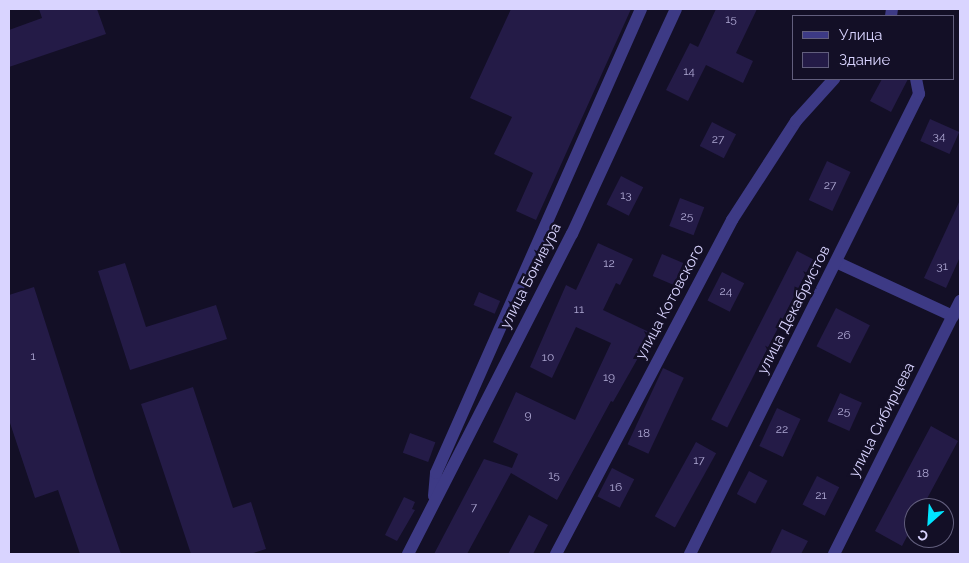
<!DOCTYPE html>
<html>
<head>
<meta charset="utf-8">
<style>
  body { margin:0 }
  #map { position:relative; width:969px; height:563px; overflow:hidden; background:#130f26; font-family:Raleway,sans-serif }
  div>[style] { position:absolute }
  .building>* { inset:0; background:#241b47; transform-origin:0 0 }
  .street>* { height:12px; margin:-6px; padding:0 6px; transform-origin:6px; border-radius:6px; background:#3d3a85 }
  span { translate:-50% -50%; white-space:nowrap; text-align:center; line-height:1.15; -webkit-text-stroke:5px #130f26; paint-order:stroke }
  .number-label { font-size:12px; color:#aca6d1 }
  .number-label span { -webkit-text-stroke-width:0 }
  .street-label { font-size:15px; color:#d9d4ff }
  .frame { position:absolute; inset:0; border:10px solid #d9d4ff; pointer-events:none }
  .legend { position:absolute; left:792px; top:15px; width:162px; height:65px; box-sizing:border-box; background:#130f26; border:1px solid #625e7d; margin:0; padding:6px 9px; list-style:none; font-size:15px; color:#d9d4ff }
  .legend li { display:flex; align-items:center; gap:10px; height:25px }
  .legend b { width:25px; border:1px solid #625e7d }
  .north { position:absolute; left:904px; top:498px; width:50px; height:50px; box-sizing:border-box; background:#130f26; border:1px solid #625e7d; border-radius:50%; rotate:206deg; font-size:14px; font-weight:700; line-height:20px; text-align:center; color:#d9d4ff }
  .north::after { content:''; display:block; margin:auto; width:18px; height:22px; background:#00e5ff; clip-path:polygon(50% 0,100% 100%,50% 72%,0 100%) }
</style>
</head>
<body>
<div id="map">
  <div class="building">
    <div style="clip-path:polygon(39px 9px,97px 9px,106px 34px,9px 67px,9px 30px,42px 18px)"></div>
    <div style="clip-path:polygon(511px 9px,631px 9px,536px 220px,516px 211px,533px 173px,494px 154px,512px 117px,470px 98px)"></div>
    <div style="clip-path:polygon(716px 9px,757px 9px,736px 53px,753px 61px,743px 83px,706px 65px,688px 101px,666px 90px,690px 43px,698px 47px)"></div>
    <div style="clip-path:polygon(882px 79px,908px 79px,891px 112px,870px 101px)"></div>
    <div style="left:930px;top:119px;width:32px;height:24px;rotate:24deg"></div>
    <div style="left:712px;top:122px;width:27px;height:27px;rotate:27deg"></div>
    <div style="left:827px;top:161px;width:26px;height:43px;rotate:25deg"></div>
    <div style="left:621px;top:176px;width:25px;height:32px;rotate:27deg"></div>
    <div style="left:680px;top:198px;width:26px;height:30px;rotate:21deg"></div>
    <div style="clip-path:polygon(960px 200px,960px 257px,946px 288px,924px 278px)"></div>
    <div style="clip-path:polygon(598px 243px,633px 259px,620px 285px,616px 283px,603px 310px,649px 332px,638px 358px,613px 402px,611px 401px,557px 500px,511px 473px,467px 554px,434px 554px,484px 459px,512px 468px,518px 454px,493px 442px,516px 392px,575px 420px,611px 343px,576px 327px,552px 378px,530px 367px,566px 285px,576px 290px)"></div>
    <div style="left:797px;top:251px;width:18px;height:189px;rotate:27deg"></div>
    <div style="left:662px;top:254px;width:23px;height:24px;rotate:23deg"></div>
    <div style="clip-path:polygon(125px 263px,146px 327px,216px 305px,227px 339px,130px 370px,98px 271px)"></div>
    <div style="left:722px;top:272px;width:25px;height:32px;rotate:27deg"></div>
    <div style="clip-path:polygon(34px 287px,95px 478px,121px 554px,80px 554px,58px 490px,35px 498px,9px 420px,9px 295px)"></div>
    <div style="left:479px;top:292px;width:23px;height:14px;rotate:23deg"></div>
    <div style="left:836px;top:308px;width:38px;height:43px;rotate:27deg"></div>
    <div style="left:663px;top:368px;width:23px;height:84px;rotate:25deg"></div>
    <div style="clip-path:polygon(193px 387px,233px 508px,251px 502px,266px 549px,250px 554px,191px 554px,141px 404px)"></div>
    <div style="left:840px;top:393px;width:24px;height:31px;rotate:24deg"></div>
    <div style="left:777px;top:408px;width:26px;height:42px;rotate:25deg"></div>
    <div style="clip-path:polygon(931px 426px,958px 441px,922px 508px,914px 508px,914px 523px,902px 546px,875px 531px)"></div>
    <div style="left:410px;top:433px;width:27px;height:21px;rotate:20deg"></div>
    <div style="left:696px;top:442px;width:23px;height:85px;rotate:29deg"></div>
    <div style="left:612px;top:468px;width:25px;height:32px;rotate:27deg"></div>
    <div style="left:749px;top:471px;width:21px;height:26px;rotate:28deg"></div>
    <div style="left:817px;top:476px;width:25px;height:32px;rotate:27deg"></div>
    <div style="clip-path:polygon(404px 497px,415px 502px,412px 509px,415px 510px,397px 541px,385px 535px)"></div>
    <div style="clip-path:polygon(529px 515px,548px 525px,533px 554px,508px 554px)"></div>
    <div style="clip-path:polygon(782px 529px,808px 541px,801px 554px,770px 554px)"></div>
  </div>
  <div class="street">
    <div style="left:891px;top:16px;width:7px;rotate:-82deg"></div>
    <div style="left:836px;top:262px;width:129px;rotate:24.8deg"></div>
    <div style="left:434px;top:496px;width:23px;rotate:-85deg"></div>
    <div style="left:436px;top:473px;width:507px;rotate:-66.16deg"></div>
    <div style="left:408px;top:554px;width:360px;rotate:-62.9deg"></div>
    <div style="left:572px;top:234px;width:248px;rotate:-65.2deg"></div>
    <div style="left:556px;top:554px;width:378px;rotate:-62.2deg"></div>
    <div style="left:732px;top:220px;width:118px;rotate:-57.1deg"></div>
    <div style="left:796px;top:121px;width:57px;rotate:-47.9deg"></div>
    <div style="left:690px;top:554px;width:514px;rotate:-63.53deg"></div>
    <div style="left:919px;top:94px;width:15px;rotate:-101deg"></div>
    <div style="left:834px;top:554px;width:283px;rotate:-63.5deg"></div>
  </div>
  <div class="number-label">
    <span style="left:731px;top:20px">15</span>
    <span style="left:689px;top:72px">14</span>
    <span style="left:939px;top:137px">34</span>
    <span style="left:718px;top:140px">27</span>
    <span style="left:830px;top:186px">27</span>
    <span style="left:626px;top:196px">13</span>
    <span style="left:687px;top:217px">25</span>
    <span style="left:609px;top:264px">12</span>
    <span style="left:942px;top:267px">31</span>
    <span style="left:726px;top:292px">24</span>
    <span style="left:579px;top:310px">11</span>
    <span style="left:844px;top:336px">26</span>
    <span style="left:33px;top:357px">1</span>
    <span style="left:548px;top:358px">10</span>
    <span style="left:609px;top:378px">19</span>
    <span style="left:844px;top:412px">25</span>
    <span style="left:528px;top:416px">9</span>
    <span style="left:782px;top:430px">22</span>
    <span style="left:644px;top:434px">18</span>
    <span style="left:699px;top:461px">17</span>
    <span style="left:923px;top:474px">18</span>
    <span style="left:554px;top:476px">15</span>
    <span style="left:616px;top:488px">16</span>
    <span style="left:821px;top:496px">21</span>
    <span style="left:474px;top:508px">7</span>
  </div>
  <div class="street-label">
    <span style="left:531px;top:276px;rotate:-63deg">улица Бонивура</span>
    <span style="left:670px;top:302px;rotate:-62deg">улица Котовского</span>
    <span style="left:794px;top:310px;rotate:-63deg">улица Декабристов</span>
    <span style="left:882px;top:420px;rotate:-63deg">улица Сибирцева</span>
  </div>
  <div class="frame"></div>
  <ul class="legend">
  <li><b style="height:6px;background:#3d3a85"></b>Улица</li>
  <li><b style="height:14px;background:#241b47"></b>Здание</li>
  </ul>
  <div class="north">С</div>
</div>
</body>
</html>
